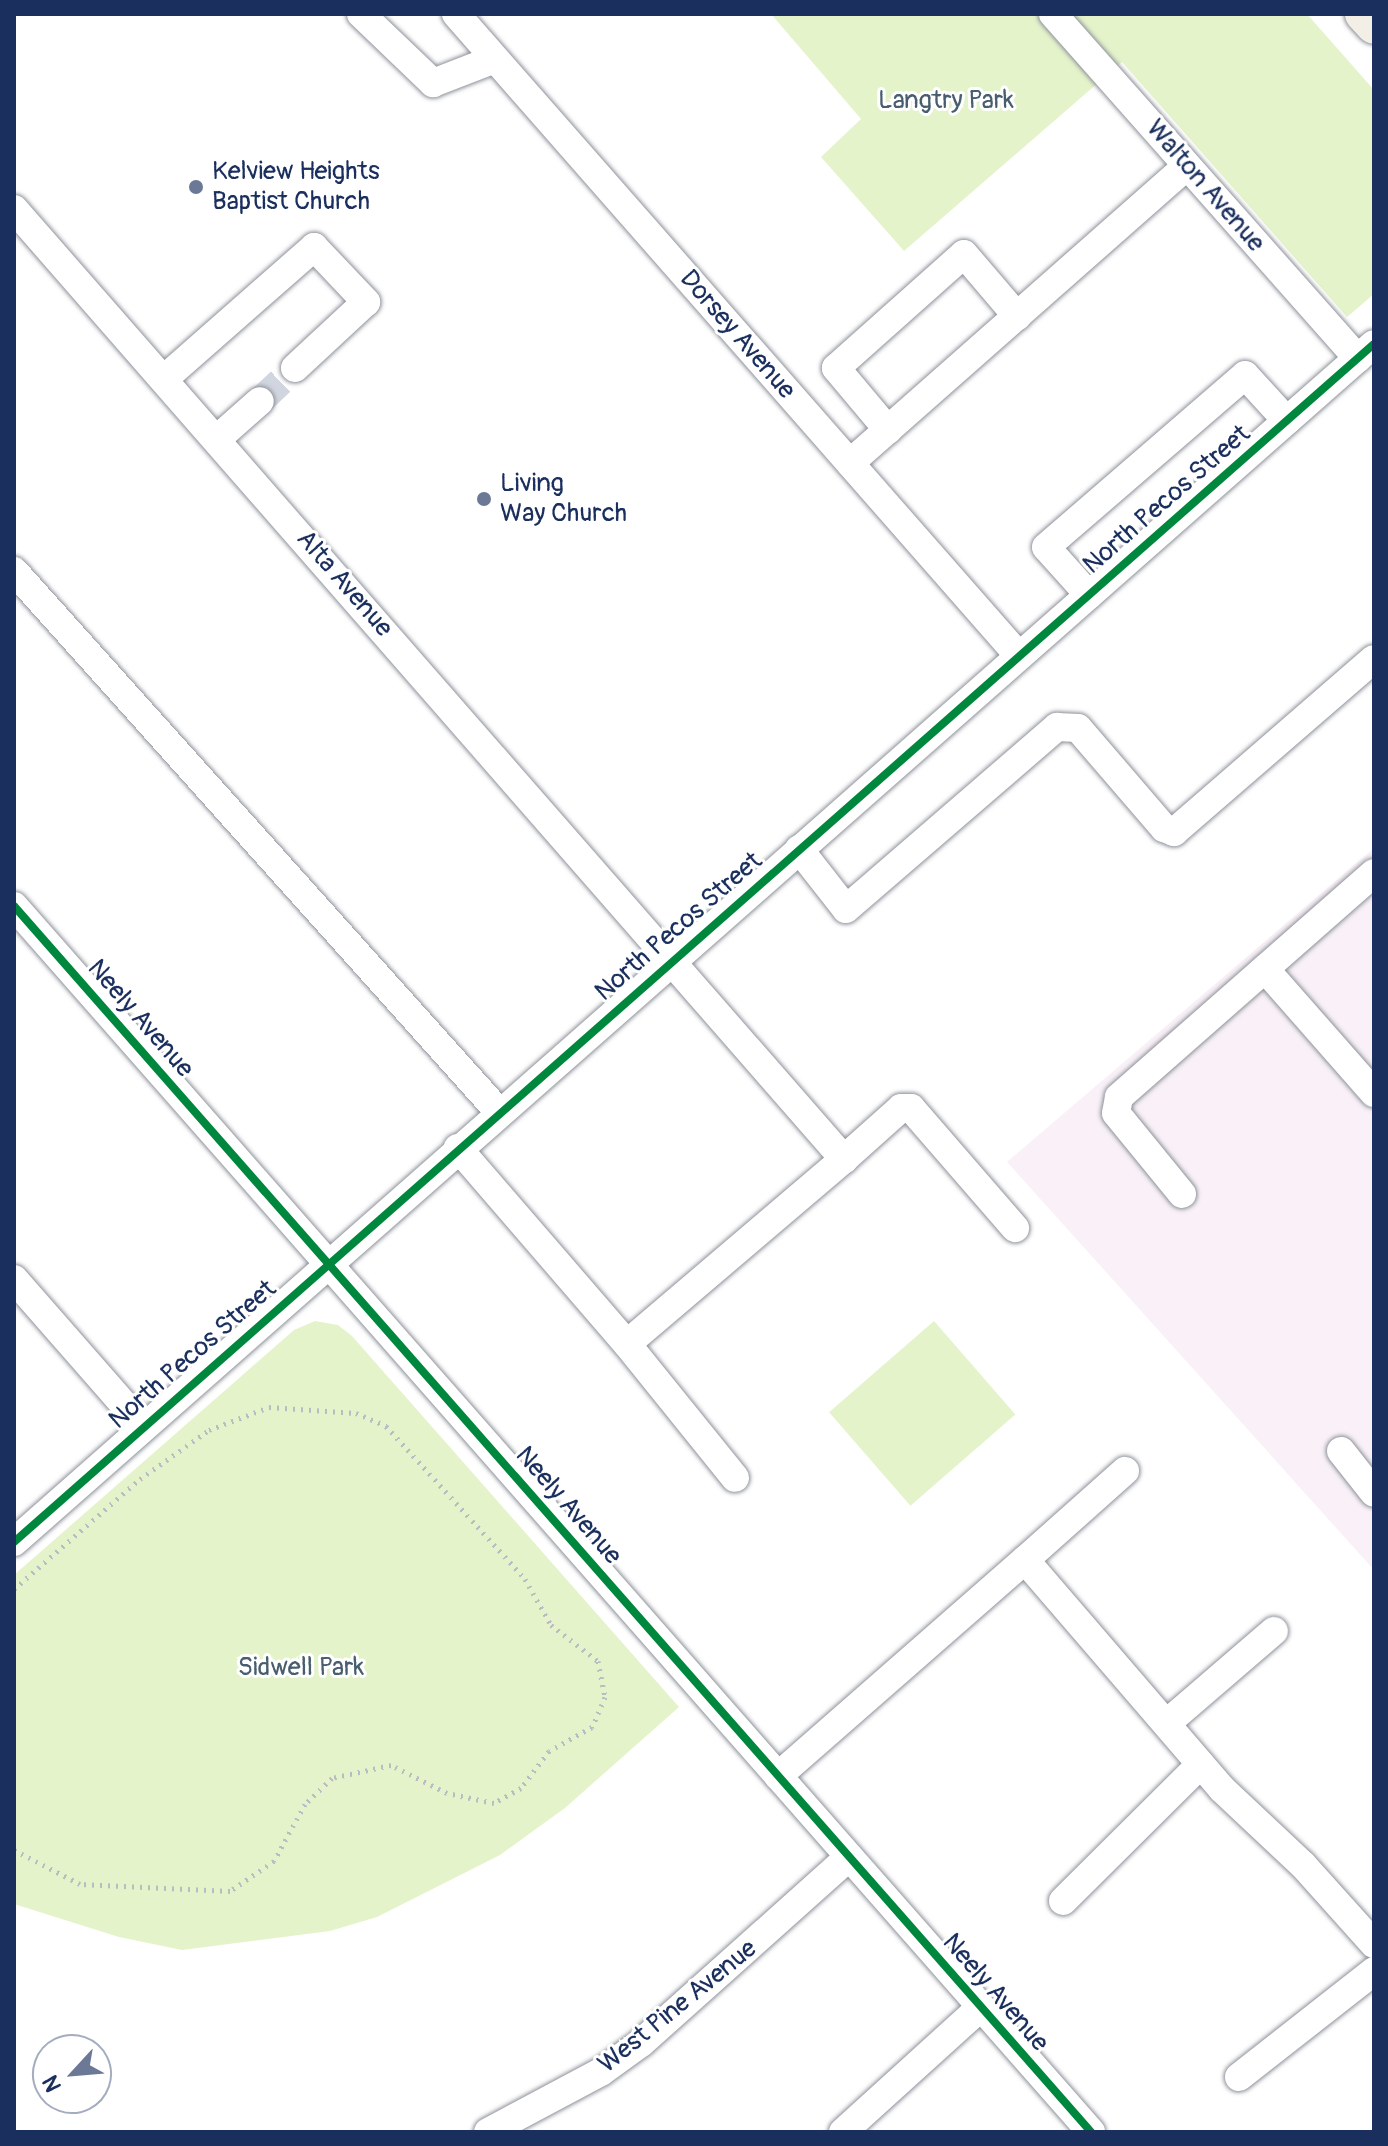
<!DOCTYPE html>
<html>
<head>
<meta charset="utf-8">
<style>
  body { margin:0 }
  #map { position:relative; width:1388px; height:2146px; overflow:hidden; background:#fff; font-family:Pangolin,sans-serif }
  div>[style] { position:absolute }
  .built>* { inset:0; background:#f9f1f7 }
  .green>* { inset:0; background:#e5f3cb; transform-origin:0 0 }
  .minor-tunnel>* { height:28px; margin-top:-14px; transform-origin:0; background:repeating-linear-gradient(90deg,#d1d5df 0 28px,transparent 0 42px) }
  .path>* { height:5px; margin-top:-2.5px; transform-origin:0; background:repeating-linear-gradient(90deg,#b9bcc1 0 2px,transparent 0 8px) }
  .roads { filter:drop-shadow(0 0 2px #8e929a) drop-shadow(0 0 2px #8e929a) }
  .minor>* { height:28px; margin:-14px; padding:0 14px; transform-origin:14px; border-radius:14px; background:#fff }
  .major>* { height:36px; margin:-18px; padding:0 18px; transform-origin:18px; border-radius:18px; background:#f3efe7 }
  .cycleway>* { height:8px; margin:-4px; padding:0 4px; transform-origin:4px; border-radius:4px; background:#00873e }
  .dots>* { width:22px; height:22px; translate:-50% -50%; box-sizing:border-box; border:4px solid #fff; border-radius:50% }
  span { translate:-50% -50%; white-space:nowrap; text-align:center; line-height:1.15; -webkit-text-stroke:6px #fff; paint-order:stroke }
  .park-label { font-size:26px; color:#485e6e }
  .poi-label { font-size:26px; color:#1b2f5e }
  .left { translate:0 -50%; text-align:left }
  .street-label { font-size:26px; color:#1b2f5e }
  .frame { position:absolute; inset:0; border:16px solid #1b2f5e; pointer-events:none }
  .north { position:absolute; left:32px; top:2034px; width:80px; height:80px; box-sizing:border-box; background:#fff; border:2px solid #a4acbf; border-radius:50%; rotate:244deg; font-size:22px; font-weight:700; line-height:32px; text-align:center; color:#1b2f5e }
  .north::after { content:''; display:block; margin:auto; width:28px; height:36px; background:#6b7896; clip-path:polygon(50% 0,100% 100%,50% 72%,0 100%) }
</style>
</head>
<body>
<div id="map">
  <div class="built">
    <div style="clip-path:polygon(1374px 848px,1374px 1570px,1007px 1162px)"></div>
  </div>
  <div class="green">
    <div style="clip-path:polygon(771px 14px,1307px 14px,1374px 90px,1374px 294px,1347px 317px,1122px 62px,904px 251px,821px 157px,861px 119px)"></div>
    <div style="clip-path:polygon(315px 1321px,338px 1325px,352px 1336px,679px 1707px,565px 1808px,500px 1855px,377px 1917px,330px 1931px,182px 1950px,119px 1937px,14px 1904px,14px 1575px,294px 1330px)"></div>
    <div style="left:934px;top:1321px;width:124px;height:139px;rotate:49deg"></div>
  </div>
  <div class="minor-tunnel">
    <div style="left:260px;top:401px;width:48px;rotate:-43.3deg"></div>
  </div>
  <div class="path">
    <div style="left:14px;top:1589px;width:167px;rotate:-41.1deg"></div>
    <div style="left:140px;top:1479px;width:85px;rotate:-35.4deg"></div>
    <div style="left:209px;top:1430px;width:64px;rotate:-21deg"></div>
    <div style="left:269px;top:1407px;width:87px;rotate:3.9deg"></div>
    <div style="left:356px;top:1413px;width:33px;rotate:23deg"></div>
    <div style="left:386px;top:1426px;width:207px;rotate:47.7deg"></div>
    <div style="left:525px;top:1579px;width:53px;rotate:60.5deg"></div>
    <div style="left:551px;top:1625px;width:59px;rotate:37.5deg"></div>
    <div style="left:598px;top:1661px;width:37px;rotate:79deg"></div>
    <div style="left:605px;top:1697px;width:33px;rotate:113deg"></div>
    <div style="left:592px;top:1727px;width:49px;rotate:150.8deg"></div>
    <div style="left:549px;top:1751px;width:46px;rotate:127.1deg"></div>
    <div style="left:521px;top:1788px;width:31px;rotate:151deg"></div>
    <div style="left:494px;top:1803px;width:48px;rotate:-168deg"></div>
    <div style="left:447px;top:1793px;width:63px;rotate:-153.4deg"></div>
    <div style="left:391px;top:1765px;width:60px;rotate:167.6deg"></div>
    <div style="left:332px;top:1778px;width:37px;rotate:136deg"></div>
    <div style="left:305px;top:1804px;width:65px;rotate:118.5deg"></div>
    <div style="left:274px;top:1861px;width:53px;rotate:145.7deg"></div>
    <div style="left:230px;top:1891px;width:150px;rotate:-177.3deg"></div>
    <div style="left:80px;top:1884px;width:74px;rotate:-152.7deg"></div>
  </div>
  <div class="roads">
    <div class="minor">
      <div style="left:361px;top:14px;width:100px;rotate:43.8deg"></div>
      <div style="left:433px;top:83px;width:66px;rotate:-21.2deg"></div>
      <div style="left:456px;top:14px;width:854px;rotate:48.75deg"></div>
      <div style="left:1053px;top:14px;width:460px;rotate:48.5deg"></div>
      <div style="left:14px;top:209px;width:1262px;rotate:48.86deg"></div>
      <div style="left:844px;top:1159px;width:285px;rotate:139.6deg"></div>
      <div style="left:627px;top:1344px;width:259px;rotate:-130.8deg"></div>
      <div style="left:164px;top:379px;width:200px;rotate:-41.3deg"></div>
      <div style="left:314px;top:247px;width:76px;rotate:46.6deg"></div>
      <div style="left:366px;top:302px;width:97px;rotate:137.1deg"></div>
      <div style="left:888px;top:430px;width:81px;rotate:-130deg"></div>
      <div style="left:836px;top:368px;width:171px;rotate:-41.7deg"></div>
      <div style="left:964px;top:254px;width:82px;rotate:49.5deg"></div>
      <div style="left:217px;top:439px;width:57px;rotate:-41.5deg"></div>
      <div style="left:850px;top:463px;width:449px;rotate:-41.4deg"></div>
      <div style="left:14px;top:571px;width:727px;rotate:48.12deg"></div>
      <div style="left:1089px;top:595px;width:64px;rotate:-131.9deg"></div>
      <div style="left:1046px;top:547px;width:263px;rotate:-40.8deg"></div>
      <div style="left:1245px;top:375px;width:62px;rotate:47.6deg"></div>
      <div style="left:799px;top:849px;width:76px;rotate:51.9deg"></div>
      <div style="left:846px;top:909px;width:279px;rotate:-40.8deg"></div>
      <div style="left:1057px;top:727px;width:21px;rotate:3deg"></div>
      <div style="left:1078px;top:728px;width:132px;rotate:49.3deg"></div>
      <div style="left:1164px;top:828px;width:11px;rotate:22deg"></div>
      <div style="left:1174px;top:832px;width:264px;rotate:-40.9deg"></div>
      <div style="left:14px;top:906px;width:1632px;rotate:48.7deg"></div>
      <div style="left:1265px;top:969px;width:165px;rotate:48.7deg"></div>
      <div style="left:844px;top:1159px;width:76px;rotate:-41.8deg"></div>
      <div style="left:901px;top:1108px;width:10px"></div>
      <div style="left:911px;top:1108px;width:159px;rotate:49.1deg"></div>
      <div style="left:1182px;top:1194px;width:104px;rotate:-129.2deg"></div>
      <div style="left:1116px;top:1113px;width:16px;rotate:-79deg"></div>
      <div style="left:1119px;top:1097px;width:339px;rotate:-41.3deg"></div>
      <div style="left:14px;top:1279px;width:194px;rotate:48.8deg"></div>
      <div style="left:627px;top:1344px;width:172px;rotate:51.1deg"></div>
      <div style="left:1341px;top:1451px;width:53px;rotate:51.8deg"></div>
      <div style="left:14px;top:1542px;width:1812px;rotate:-41.38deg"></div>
      <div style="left:1025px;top:1560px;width:134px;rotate:-41.7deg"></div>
      <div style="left:1167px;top:1723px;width:141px;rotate:-40.7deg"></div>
      <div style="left:778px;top:1776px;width:328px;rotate:-41.2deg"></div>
      <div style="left:1025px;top:1560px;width:302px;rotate:49.3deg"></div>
      <div style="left:1222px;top:1789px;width:111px;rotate:43.2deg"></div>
      <div style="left:1303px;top:1865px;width:106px;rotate:48.1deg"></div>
      <div style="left:1063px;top:1901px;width:194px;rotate:-44.8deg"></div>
      <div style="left:1239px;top:2077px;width:172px;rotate:-38.1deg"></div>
      <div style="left:488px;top:2132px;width:128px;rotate:-28deg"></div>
      <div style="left:601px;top:2072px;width:49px;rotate:-35.9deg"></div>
      <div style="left:641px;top:2043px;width:279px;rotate:-41.8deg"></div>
      <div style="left:843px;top:2132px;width:186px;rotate:-42.2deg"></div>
    </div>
    <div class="major">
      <div style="left:1363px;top:14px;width:16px;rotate:47deg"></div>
    </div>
  </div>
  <div class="cycleway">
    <div style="left:14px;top:906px;width:1632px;rotate:48.7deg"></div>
    <div style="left:14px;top:1542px;width:1812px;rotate:-41.38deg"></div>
  </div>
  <div class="dots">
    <div style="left:196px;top:187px;background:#6b7896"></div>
    <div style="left:484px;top:499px;background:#6b7896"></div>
  </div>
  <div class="park-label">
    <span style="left:946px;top:101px">Langtry Park</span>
    <span style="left:301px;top:1668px">Sidwell Park</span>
  </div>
  <div class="poi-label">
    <span class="left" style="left:212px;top:187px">Kelview Heights<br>Baptist Church</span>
    <span class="left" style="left:500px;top:499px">Living<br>Way Church</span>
  </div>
  <div class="street-label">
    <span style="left:1205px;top:186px;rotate:49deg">Walton Avenue</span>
    <span style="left:737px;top:335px;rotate:49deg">Dorsey Avenue</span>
    <span style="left:1167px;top:500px;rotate:-41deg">North Pecos Street</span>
    <span style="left:344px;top:584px;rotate:49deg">Alta Avenue</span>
    <span style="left:679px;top:927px;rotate:-41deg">North Pecos Street</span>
    <span style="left:140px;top:1019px;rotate:49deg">Neely Avenue</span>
    <span style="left:193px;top:1355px;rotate:-41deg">North Pecos Street</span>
    <span style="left:568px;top:1506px;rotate:49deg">Neely Avenue</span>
    <span style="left:995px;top:1993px;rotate:49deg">Neely Avenue</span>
    <span style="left:678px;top:2007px;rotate:-39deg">West Pine Avenue</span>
  </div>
  <div class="frame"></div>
  <div class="north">N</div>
</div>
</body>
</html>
